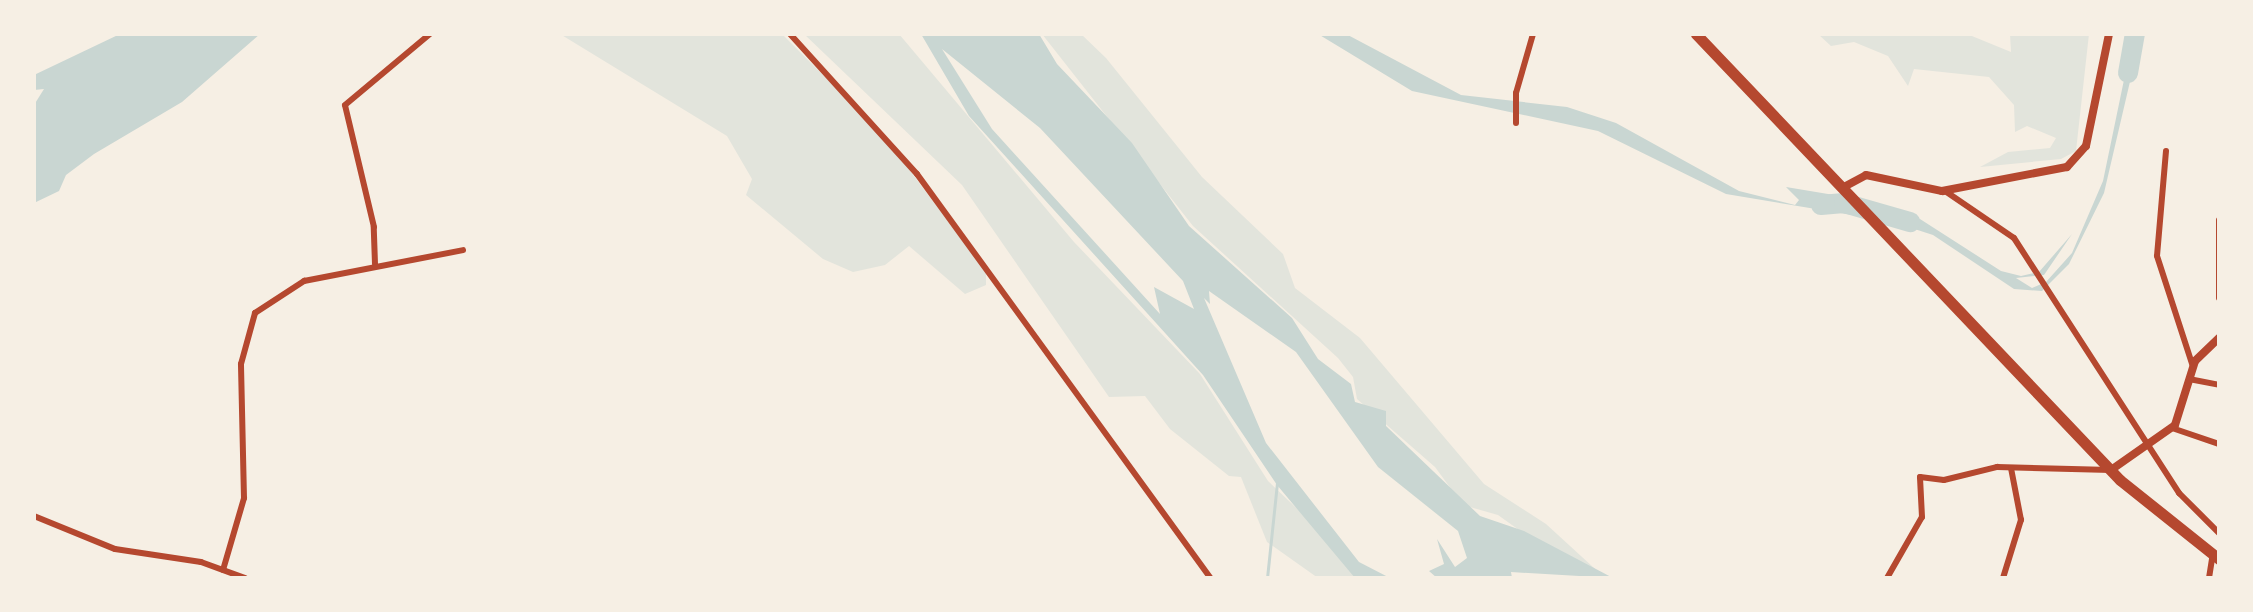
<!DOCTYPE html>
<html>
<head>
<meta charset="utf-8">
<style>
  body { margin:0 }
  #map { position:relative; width:2253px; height:612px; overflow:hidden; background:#f6efe4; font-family:Rubik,sans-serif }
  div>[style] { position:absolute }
  .green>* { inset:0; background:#e2e4dc }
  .water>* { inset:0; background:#c9d6d2 }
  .stream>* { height:3px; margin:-1.5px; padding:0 1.5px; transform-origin:1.5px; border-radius:1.5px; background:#c9d6d2 }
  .river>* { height:20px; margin:-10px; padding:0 10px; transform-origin:10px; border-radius:10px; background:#c9d6d2 }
  .minor>* { height:6px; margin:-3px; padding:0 3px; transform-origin:3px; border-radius:3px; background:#b5482f }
  .tertiary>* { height:8px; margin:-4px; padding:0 4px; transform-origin:4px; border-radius:4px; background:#b5482f }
  .trunk>* { height:11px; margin:-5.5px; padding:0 5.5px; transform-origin:5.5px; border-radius:5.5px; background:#b5482f }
  span { translate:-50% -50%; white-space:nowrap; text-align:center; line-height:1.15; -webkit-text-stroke:7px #f6efe4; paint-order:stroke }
  .frame { position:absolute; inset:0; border:36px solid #f6efe4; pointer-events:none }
</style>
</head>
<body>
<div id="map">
  <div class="green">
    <div style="clip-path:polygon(560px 34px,782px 34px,884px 136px,986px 272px,986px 285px,965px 294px,909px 246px,885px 265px,853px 272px,823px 259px,746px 195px,752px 179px,727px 136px)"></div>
    <div style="clip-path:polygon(804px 34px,899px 34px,1074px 242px,1200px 374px,1268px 481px,1370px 578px,1318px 578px,1267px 542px,1241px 477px,1229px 476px,1170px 429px,1145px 396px,1109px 397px,962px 185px)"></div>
    <div style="clip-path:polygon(1042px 34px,1081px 34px,1106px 58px,1202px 177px,1283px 254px,1295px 288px,1360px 338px,1484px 484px,1546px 524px,1605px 578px,1554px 555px,1498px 515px,1463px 505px,1435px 467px,1357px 399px,1353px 377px,1338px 358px,1193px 226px)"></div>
    <div style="clip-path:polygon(1818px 34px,1967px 34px,2011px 52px,2010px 34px,2089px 34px,2076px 151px,2061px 159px,1980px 167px,2008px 152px,2050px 148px,2056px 138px,2027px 126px,2015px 132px,2014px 105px,1989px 77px,1914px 69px,1908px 86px,1888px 56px,1854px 42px,1831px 46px)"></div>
  </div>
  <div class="water">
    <div style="clip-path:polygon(120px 34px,260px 34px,182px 102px,94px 154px,66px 175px,59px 191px,34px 203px,34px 105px,44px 89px,34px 90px,34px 75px)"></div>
    <div style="clip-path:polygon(evenodd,921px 34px,1039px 34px,1057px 64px,1132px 143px,1189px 226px,1292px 318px,1318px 359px,1351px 384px,1355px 402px,1386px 411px,1386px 426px,1480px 516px,1524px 531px,1613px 578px,1511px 572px,1512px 578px,1437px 578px,1429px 571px,1444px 564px,1437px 539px,1455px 567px,1467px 558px,1458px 531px,1378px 467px,1296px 352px,1209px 291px,1210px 304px,1204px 298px,1266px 443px,1359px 562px,1390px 578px,1355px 578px,1277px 485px,1203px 375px,969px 116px,921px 34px,942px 49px,1040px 128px,1183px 281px,1194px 309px,1154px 287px,1160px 314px,992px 129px,942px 49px)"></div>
    <div style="clip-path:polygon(1318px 34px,1346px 34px,1461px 95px,1567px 107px,1616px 123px,1739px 191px,1795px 205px,1799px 200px,1786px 187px,1840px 196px,1858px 216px,1726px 194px,1598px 131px,1412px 91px)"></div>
    <div style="clip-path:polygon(2131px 46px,2132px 73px,2104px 193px,2069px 264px,2042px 291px,2014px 289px,1933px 235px,1893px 222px,1877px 204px,1920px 219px,2001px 271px,2021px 276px,2039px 272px,2072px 234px,2044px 275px,2016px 278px,2032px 288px,2046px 282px,2072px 253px,2103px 181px)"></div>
  </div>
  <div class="stream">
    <div style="left:1267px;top:578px;width:96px;rotate:-84deg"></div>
  </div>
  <div class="river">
    <div style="left:2128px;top:73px;width:40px;rotate:-80deg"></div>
    <div style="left:1821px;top:205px;width:23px;rotate:-5deg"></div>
    <div style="left:1844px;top:203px;width:69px;rotate:16.1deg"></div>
  </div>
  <div class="minor">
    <div style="left:790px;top:34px;width:189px;rotate:47.8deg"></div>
    <div style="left:917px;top:174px;width:499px;rotate:54deg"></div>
    <div style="left:1516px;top:123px;width:30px;rotate:-90deg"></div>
    <div style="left:1516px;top:93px;width:61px;rotate:-73.9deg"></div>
    <div style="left:2166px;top:151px;width:105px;rotate:94.9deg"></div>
    <div style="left:2157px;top:256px;width:114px;rotate:72deg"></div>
    <div style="left:1945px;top:191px;width:83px;rotate:34.3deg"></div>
    <div style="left:2014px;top:238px;width:304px;rotate:57.1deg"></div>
    <div style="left:2179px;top:493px;width:57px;rotate:45deg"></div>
    <div style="left:2219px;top:220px;width:78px;rotate:90deg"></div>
    <div style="left:375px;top:264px;width:37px;rotate:-92deg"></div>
    <div style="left:374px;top:227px;width:125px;rotate:-103.4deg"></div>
    <div style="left:345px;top:105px;width:111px;rotate:-39.9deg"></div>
    <div style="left:2189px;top:379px;width:31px;rotate:11deg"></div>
    <div style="left:2172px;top:428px;width:50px;rotate:18.8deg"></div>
    <div style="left:34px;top:516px;width:87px;rotate:22.2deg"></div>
    <div style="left:115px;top:549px;width:87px;rotate:8.6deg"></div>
    <div style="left:201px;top:562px;width:47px;rotate:20deg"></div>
    <div style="left:223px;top:570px;width:75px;rotate:-73.7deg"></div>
    <div style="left:244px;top:498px;width:134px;rotate:-91.3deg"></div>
    <div style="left:241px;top:364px;width:53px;rotate:-74.6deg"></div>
    <div style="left:255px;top:313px;width:59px;rotate:-33.1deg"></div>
    <div style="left:304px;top:281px;width:162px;rotate:-11deg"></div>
    <div style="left:1887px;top:578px;width:70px;rotate:-60.2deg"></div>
    <div style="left:1922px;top:517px;width:40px;rotate:-92.9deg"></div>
    <div style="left:1920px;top:477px;width:24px;rotate:7deg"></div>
    <div style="left:1944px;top:480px;width:55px;rotate:-13.8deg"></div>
    <div style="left:1997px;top:467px;width:114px;rotate:1.5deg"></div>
    <div style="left:2003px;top:578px;width:61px;rotate:-72.8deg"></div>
    <div style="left:2021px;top:520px;width:53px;rotate:-100.9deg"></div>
    <div style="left:2209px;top:578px;width:24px;rotate:-81deg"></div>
  </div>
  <div class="tertiary">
    <div style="left:1842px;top:188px;width:27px;rotate:-28deg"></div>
    <div style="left:1866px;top:175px;width:78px;rotate:11.9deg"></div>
    <div style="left:1942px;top:191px;width:127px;rotate:-10.9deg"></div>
    <div style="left:2067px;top:167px;width:28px;rotate:-48deg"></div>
    <div style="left:2086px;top:146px;width:114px;rotate:-78.4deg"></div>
    <div style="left:2111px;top:470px;width:78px;rotate:-35.1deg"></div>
    <div style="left:2175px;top:425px;width:67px;rotate:-72.6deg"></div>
    <div style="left:2195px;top:361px;width:33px;rotate:-44deg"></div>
  </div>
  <div class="trunk">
    <div style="left:1696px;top:34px;width:615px;rotate:46.45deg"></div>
    <div style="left:2120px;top:480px;width:127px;rotate:38.6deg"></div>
  </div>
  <div class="frame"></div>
</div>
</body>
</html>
